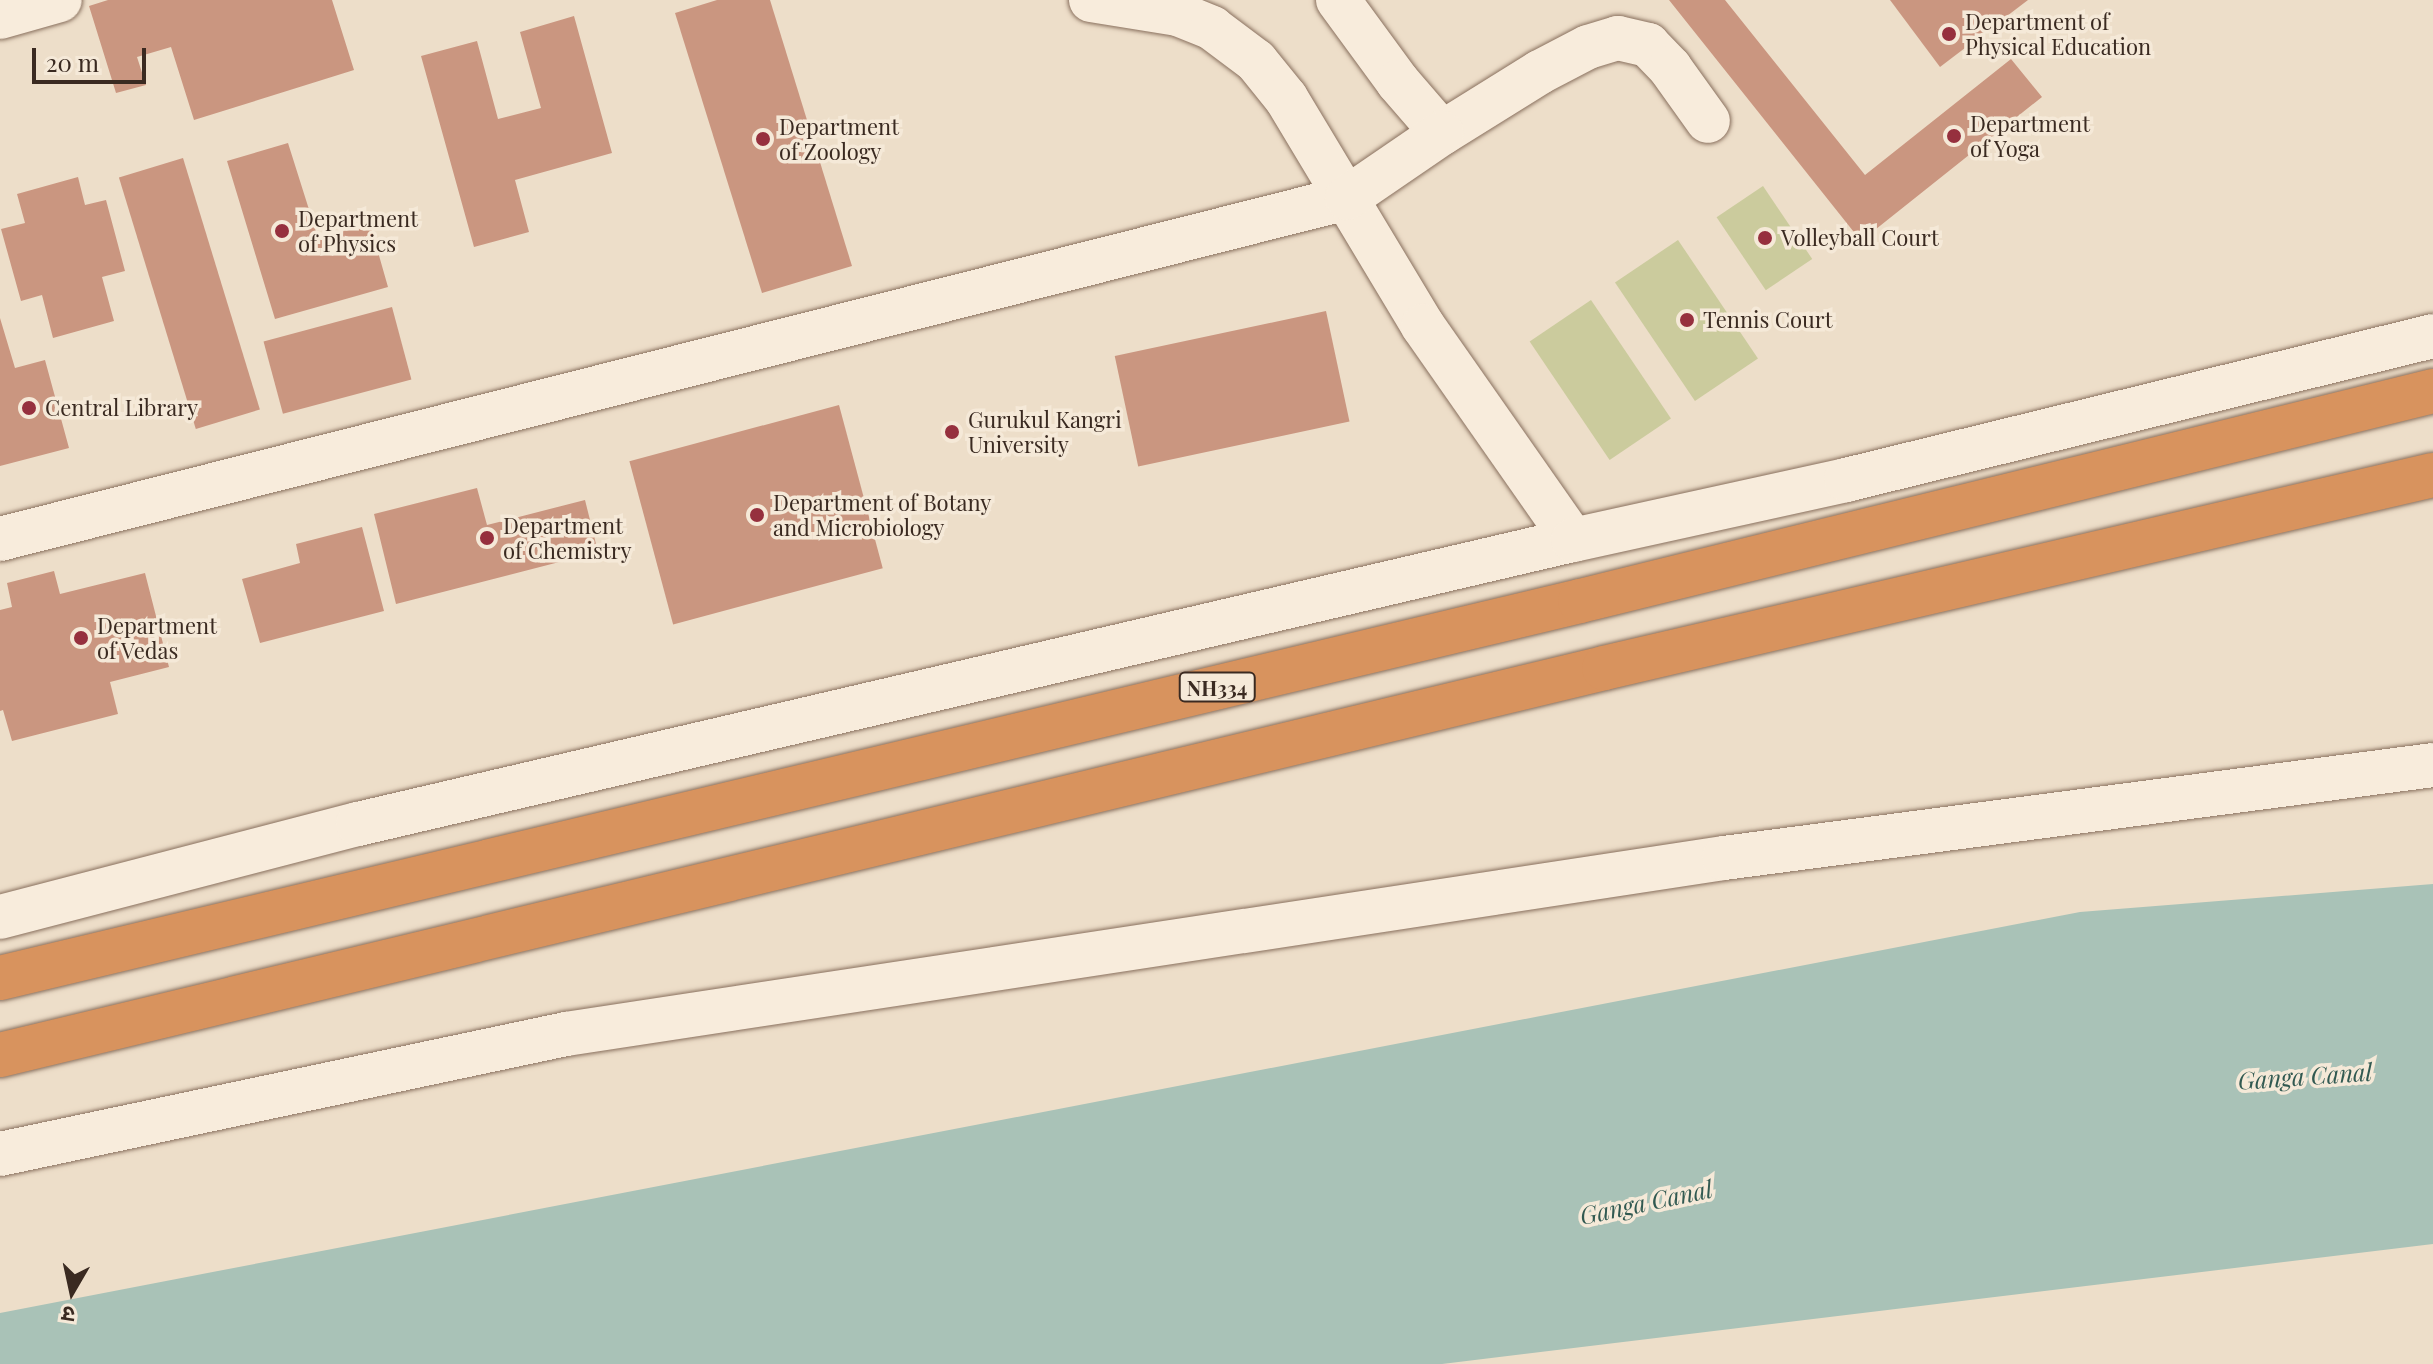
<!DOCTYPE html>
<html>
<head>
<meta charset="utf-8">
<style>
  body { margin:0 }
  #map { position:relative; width:2433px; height:1364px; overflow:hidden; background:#eddec9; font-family:"Playfair Display","Noto Sans Devanagari",serif }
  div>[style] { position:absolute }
  .green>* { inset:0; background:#cbcb9d; transform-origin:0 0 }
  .water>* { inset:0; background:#a9c2b7 }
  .building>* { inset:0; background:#ca9680; transform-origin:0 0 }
  .roads { filter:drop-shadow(0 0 2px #89705e) drop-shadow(0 0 2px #89705e) }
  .minor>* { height:44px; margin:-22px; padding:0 22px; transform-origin:22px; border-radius:22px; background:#f8ecdc }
  .highway>* { height:44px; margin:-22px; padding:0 22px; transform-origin:22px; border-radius:22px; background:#d8935e }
  .dots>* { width:22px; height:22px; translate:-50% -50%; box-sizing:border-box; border:4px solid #f5e9d8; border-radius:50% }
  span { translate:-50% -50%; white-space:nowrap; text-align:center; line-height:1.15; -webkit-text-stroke:7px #f5e9d8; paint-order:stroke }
  .shield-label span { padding:2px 6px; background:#f5e9d8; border:2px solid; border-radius:6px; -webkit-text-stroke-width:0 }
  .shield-label { font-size:20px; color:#3a2a21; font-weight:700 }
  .poi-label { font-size:22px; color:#3a2a21 }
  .left { translate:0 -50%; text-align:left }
  .water-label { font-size:24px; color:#315951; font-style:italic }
  .north { position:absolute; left:32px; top:1252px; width:80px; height:80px; -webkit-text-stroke:6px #f5e9d8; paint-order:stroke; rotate:189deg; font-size:22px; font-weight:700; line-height:32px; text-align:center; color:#3a2a21 }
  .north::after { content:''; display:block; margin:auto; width:28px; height:36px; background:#3a2a21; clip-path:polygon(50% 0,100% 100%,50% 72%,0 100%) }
  .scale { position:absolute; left:32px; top:48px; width:114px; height:36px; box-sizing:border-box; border:4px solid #3a2a21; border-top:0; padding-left:10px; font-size:24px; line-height:28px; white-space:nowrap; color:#3a2a21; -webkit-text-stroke:6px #f5e9d8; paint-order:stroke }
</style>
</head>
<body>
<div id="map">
  <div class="green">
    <div style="left:1763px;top:186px;width:88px;height:56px;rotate:56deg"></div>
    <div style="left:1678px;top:240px;width:143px;height:76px;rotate:56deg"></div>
    <div style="left:1591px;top:300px;width:143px;height:74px;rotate:56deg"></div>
  </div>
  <div class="water">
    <div style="clip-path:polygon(2433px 884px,2433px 1244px,1442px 1364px,0 1364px,0 1313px,2080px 912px)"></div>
  </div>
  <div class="building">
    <div style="clip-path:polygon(108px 0,332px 0,354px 70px,194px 120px,171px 47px,137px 57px,146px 85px,116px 93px,89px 6px)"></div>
    <div style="clip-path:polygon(717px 0,770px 0,852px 266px,762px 293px,675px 13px)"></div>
    <div style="clip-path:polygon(1669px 0,1725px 0,1865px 175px,2011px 59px,2042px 97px,1861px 241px)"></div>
    <div style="clip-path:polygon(1890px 0,2028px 0,1940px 67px)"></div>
    <div style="clip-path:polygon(574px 16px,612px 153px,515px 180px,529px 232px,474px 247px,421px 56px,477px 41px,498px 119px,541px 108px,520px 32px)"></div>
    <div style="clip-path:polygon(288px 143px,318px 238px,370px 224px,388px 287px,275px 319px,227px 161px)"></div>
    <div style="left:183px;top:158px;width:263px;height:67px;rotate:73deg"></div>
    <div style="clip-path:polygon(78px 177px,85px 205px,106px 200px,125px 271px,102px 277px,114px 321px,53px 338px,42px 295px,21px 301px,1px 229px,25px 223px,17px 194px)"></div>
    <div style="left:392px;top:307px;width:75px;height:133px;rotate:75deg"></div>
    <div style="left:1326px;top:311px;width:113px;height:216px;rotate:78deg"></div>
    <div style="clip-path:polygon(0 318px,15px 368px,45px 360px,69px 448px,0 466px)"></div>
    <div style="left:839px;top:405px;width:169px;height:217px;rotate:75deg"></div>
    <div style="clip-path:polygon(477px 488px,487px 525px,585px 500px,598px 552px,396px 604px,374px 514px)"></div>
    <div style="clip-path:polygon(362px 527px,384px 611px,260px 643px,242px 579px,300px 563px,296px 544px)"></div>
    <div style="clip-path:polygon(54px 571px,60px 594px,145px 573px,169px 667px,110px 682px,118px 714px,12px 741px,3px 710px,0 711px,0 610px,12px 607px,7px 583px)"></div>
  </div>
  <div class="roads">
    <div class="minor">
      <div style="left:1091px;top:0;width:88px;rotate:9.1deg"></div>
      <div style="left:1178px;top:14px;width:37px;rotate:22deg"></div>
      <div style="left:1212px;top:28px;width:55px;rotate:36.9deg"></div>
      <div style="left:1256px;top:61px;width:48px;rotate:51deg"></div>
      <div style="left:1286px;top:98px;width:266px;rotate:59deg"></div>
      <div style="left:1423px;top:326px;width:261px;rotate:55deg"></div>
      <div style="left:1338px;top:0;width:102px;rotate:53.8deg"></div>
      <div style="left:1398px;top:82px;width:67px;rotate:49.2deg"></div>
      <div style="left:1442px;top:133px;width:115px;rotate:-31.9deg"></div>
      <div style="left:1540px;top:72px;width:54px;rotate:-27.5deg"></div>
      <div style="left:1588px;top:47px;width:31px;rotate:-17deg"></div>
      <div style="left:1618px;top:38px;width:31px;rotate:13deg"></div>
      <div style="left:1648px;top:45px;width:32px;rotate:46deg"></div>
      <div style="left:1670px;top:68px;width:65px;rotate:54.4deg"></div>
      <div style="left:0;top:17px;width:62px;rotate:-15.8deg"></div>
      <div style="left:0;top:539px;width:1389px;rotate:-14.21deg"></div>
      <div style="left:1347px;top:198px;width:115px;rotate:-34.4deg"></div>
      <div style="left:0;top:917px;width:370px;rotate:-14.6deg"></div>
      <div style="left:358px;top:824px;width:1248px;rotate:-13.16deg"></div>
      <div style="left:1573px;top:540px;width:280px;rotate:-12.4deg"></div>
      <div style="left:1846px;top:480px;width:604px;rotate:-13.78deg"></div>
      <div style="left:0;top:1154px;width:579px;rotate:-11.97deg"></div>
      <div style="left:566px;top:1034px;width:1171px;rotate:-8.64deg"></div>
      <div style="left:1724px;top:858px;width:715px;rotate:-7.47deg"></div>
    </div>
    <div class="highway">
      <div style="left:0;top:978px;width:1624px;rotate:-13.42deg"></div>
      <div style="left:1580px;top:601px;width:878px;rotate:-13.83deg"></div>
      <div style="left:0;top:1055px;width:1650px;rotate:-13.56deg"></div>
      <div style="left:1604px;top:668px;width:851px;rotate:-13.11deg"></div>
    </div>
  </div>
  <div class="dots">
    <div style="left:1949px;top:34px;background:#96303e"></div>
    <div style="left:1954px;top:136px;background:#96303e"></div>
    <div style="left:763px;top:139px;background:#96303e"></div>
    <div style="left:282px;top:231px;background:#96303e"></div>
    <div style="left:1765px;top:238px;background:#96303e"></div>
    <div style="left:1687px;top:320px;background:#96303e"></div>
    <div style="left:29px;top:408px;background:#96303e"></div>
    <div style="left:952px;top:432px;background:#96303e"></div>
    <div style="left:757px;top:515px;background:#96303e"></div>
    <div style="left:487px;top:538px;background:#96303e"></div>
    <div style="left:81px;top:638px;background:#96303e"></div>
  </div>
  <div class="shield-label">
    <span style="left:1217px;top:687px">NH334</span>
  </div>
  <div class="poi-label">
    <span class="left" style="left:1965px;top:34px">Department of<br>Physical Education</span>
    <span class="left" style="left:1970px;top:136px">Department<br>of Yoga</span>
    <span class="left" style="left:779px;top:139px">Department<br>of Zoology</span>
    <span class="left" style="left:298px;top:231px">Department<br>of Physics</span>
    <span class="left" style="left:1781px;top:238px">Volleyball Court</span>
    <span class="left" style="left:1703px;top:320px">Tennis Court</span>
    <span class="left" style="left:45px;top:408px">Central Library</span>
    <span class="left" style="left:968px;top:432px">Gurukul Kangri<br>University</span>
    <span class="left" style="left:773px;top:515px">Department of Botany<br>and Microbiology</span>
    <span class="left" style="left:503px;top:538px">Department<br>of Chemistry</span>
    <span class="left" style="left:97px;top:638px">Department<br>of Vedas</span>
  </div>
  <div class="water-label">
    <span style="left:2305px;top:1076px;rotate:-4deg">Ganga Canal</span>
    <span style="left:1646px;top:1202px;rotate:-12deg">Ganga Canal</span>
  </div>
  <div class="north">उ</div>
  <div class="scale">20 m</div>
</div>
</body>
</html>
